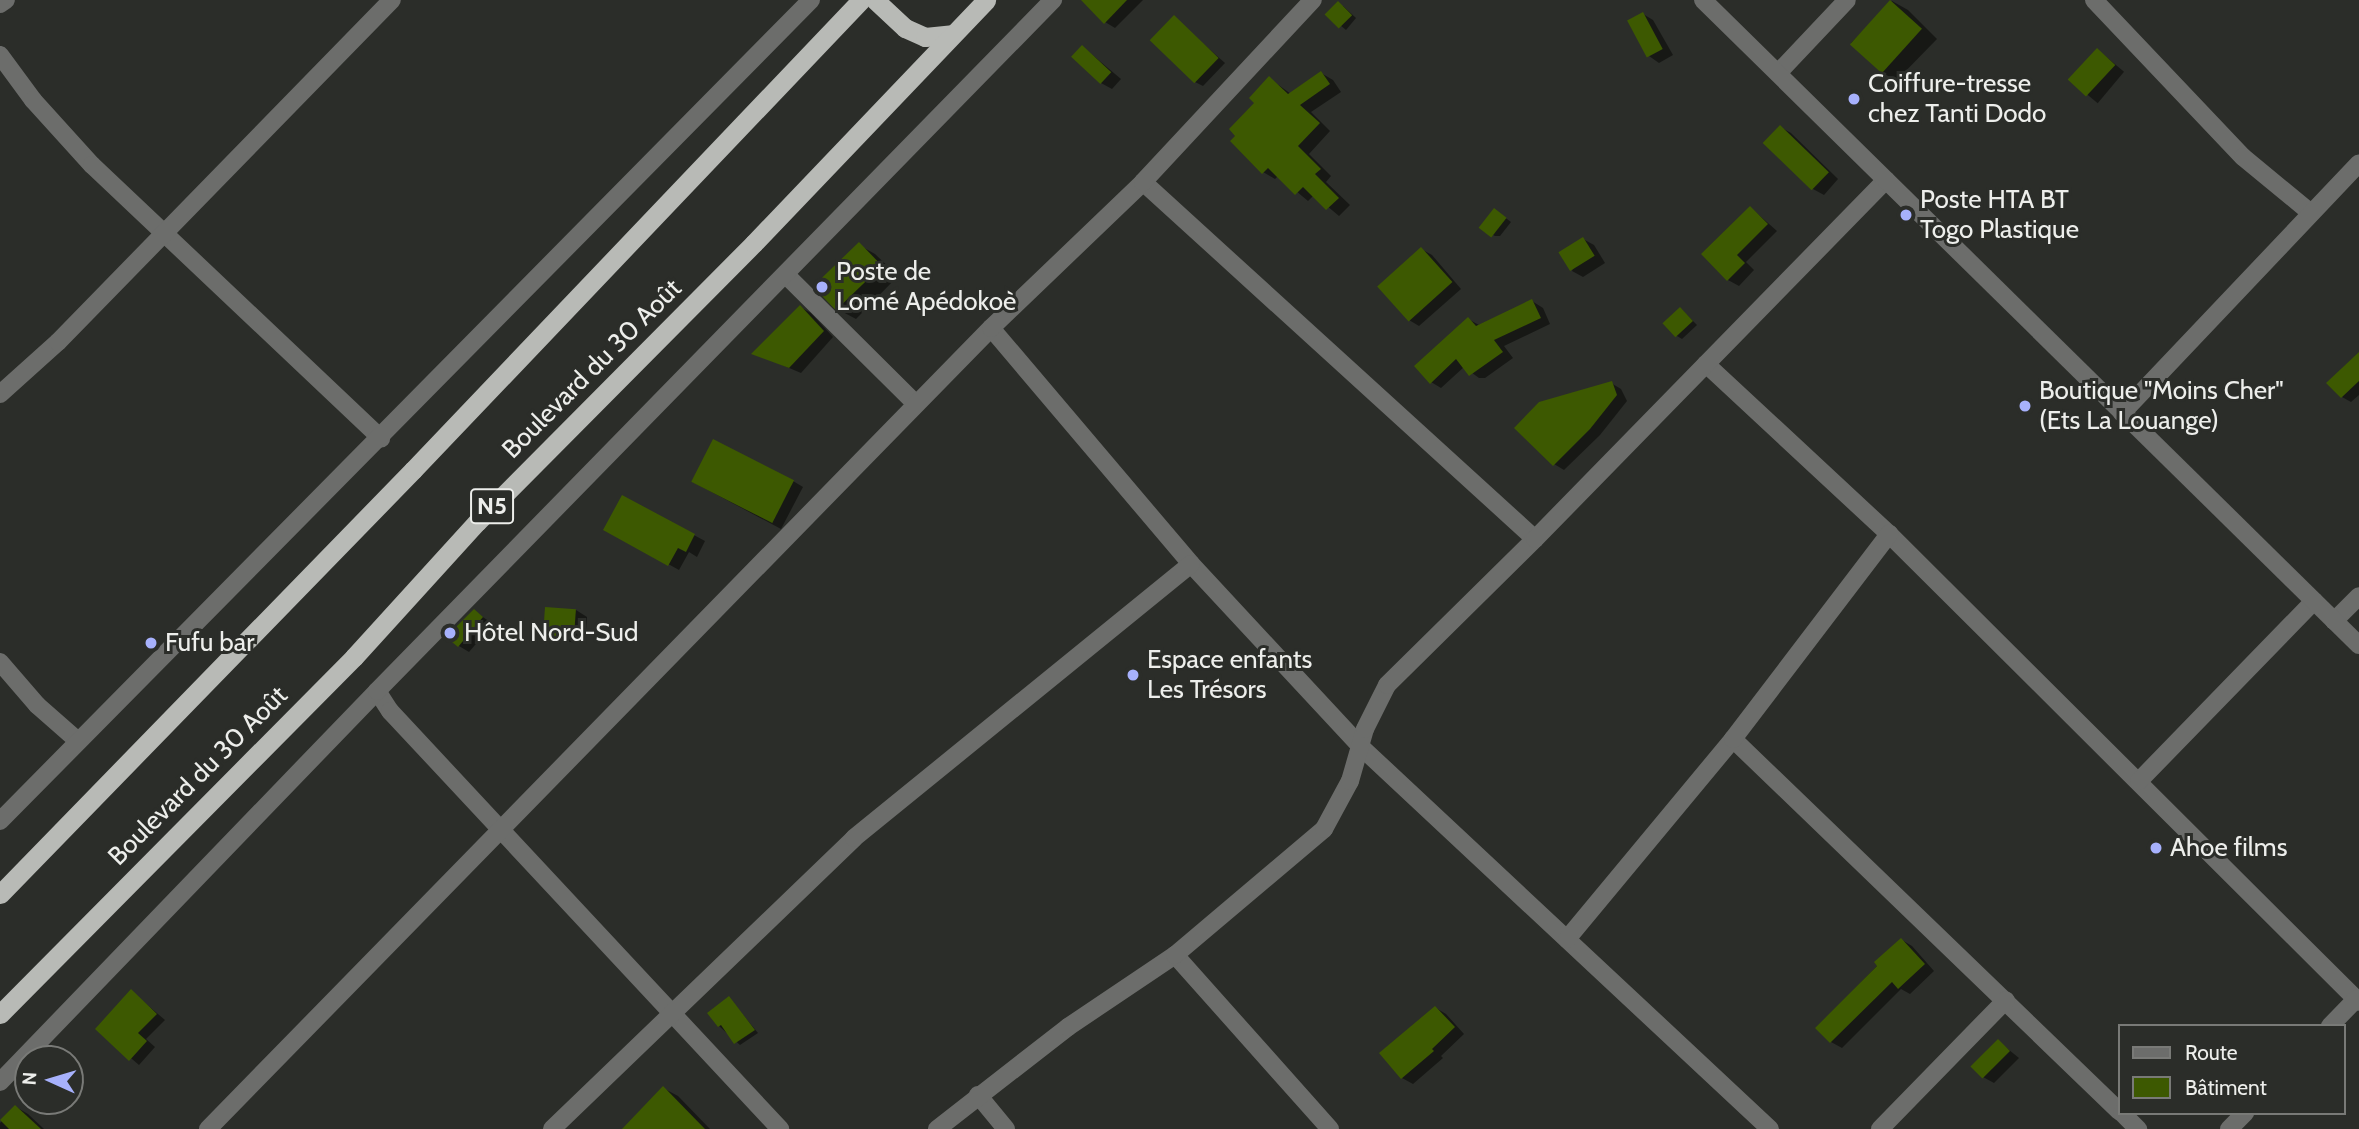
<!DOCTYPE html>
<html>
<head>
<meta charset="utf-8">
<style>
  body { margin:0 }
  #map { position:relative; width:2359px; height:1129px; overflow:hidden; background:#2b2d29; font-family:Cabin,sans-serif }
  div>[style] { position:absolute }
  .shadow>* { inset:0; background:#0007; transform-origin:0 0 }
  .building>* { inset:0; background:#3d5901; transform-origin:0 0 }
  .minor>* { height:18px; margin:-9px; padding:0 9px; transform-origin:9px; border-radius:9px; background:#6c6d6b }
  .tertiary>* { height:18px; margin:-9px; padding:0 9px; transform-origin:9px; border-radius:9px; background:#6c6d6b }
  .trunk>* { height:19px; margin:-9.5px; padding:0 9.5px; transform-origin:9.5px; border-radius:9.5px; background:#b8bab6 }
  .dots>* { width:19px; height:19px; translate:-50% -50%; box-sizing:border-box; border:4px solid #2b2d29; border-radius:50% }
  span { translate:-50% -50%; white-space:nowrap; text-align:center; line-height:1.15; -webkit-text-stroke:6px #2b2d29; paint-order:stroke }
  .shield-label span { padding:2px 5px; background:#2b2d29; border:2px solid; border-radius:5px; -webkit-text-stroke-width:0 }
  .shield-label { font-size:24px; color:#edeeeb; font-weight:700 }
  .poi-label { font-size:26px; color:#edeeeb }
  .left { translate:0 -50%; text-align:left }
  .street-label { font-size:26px; color:#edeeeb }
  .legend { position:absolute; left:2118px; top:1024px; width:228px; height:91px; box-sizing:border-box; background:#2b2d29; border:2px solid #797a77; margin:0; padding:9px 12px; list-style:none; font-size:21px; color:#edeeeb }
  .legend li { display:flex; align-items:center; gap:14px; height:35px }
  .legend b { width:35px; border:2px solid #797a77 }
  .north { position:absolute; left:14px; top:1045px; width:70px; height:70px; box-sizing:border-box; background:#2b2d29; border:2px solid #797a77; border-radius:50%; rotate:274deg; font-size:19px; font-weight:700; line-height:28px; text-align:center; color:#edeeeb }
  .north::after { content:''; display:block; margin:auto; width:24px; height:32px; background:#a7b1fc; clip-path:polygon(50% 0,100% 100%,50% 72%,0 100%) }
</style>
</head>
<body>
<div id="map">
  <div class="shadow">
    <div style="clip-path:polygon(1096px 0,1143px 0,1115px 28px,1105px 22px)"></div>
    <div style="clip-path:polygon(1892px 1px,1908px 10px,1937px 39px,1896px 81px,1880px 71px,1851px 43px)"></div>
    <div style="clip-path:polygon(1343px 6px,1356px 18px,1346px 30px,1328px 15px)"></div>
    <div style="clip-path:polygon(1643px 14px,1653px 20px,1673px 55px,1659px 63px,1649px 56px)"></div>
    <div style="clip-path:polygon(1174px 18px,1225px 63px,1203px 86px,1195px 82px)"></div>
    <div style="clip-path:polygon(1083px 47px,1121px 79px,1112px 89px,1101px 83px)"></div>
    <div style="left:2098px;top:50px;width:34px;height:41px;rotate:40deg"></div>
    <div style="clip-path:polygon(1321px 73px,1333px 80px,1341px 92px,1311px 112px,1330px 131px,1309px 154px,1331px 176px,1326px 182px,1350px 205px,1339px 216px,1314px 195px,1308px 201px,1278px 176px,1275px 179px,1263px 172px,1256px 103px,1269px 78px,1291px 94px)"></div>
    <div style="clip-path:polygon(1780px 127px,1791px 133px,1838px 179px,1824px 195px,1813px 189px,1765px 143px)"></div>
    <div style="clip-path:polygon(1751px 208px,1777px 231px,1746px 262px,1754px 270px,1739px 286px,1728px 280px)"></div>
    <div style="clip-path:polygon(1499px 213px,1511px 222px,1500px 236px,1495px 236px,1489px 233px)"></div>
    <div style="clip-path:polygon(1583px 239px,1594px 245px,1605px 263px,1583px 277px,1572px 271px)"></div>
    <div style="clip-path:polygon(859px 245px,875px 254px,898px 276px,856px 319px,839px 310px,817px 287px)"></div>
    <div style="clip-path:polygon(1421px 249px,1432px 255px,1461px 289px,1419px 326px,1409px 320px)"></div>
    <div style="clip-path:polygon(1532px 301px,1543px 308px,1550px 324px,1504px 346px,1513px 358px,1485px 378px,1479px 378px,1464px 367px,1441px 388px,1431px 382px,1468px 319px,1479px 325px)"></div>
    <div style="clip-path:polygon(800px 307px,811px 313px,833px 337px,801px 373px,754px 353px)"></div>
    <div style="clip-path:polygon(1681px 309px,1697px 325px,1682px 339px,1677px 336px)"></div>
    <div style="clip-path:polygon(2359px 353px,2359px 395px,2351px 402px,2342px 397px)"></div>
    <div style="clip-path:polygon(1611px 383px,1621px 389px,1627px 401px,1600px 435px,1564px 470px,1554px 464px)"></div>
    <div style="clip-path:polygon(691px 481px,793px 481px,803px 487px,781px 529px)"></div>
    <div style="clip-path:polygon(623px 497px,705px 541px,697px 557px,689px 552px,679px 570px,605px 529px)"></div>
    <div style="clip-path:polygon(547px 608px,576px 610px,587px 617px,585px 643px,555px 641px,545px 635px)"></div>
    <div style="clip-path:polygon(474px 611px,493px 624px,469px 652px,459px 646px)"></div>
    <div style="clip-path:polygon(1902px 940px,1912px 946px,1934px 971px,1910px 994px,1901px 989px,1842px 1048px,1831px 1042px,1817px 1028px)"></div>
    <div style="clip-path:polygon(131px 991px,165px 1020px,146px 1039px,155px 1047px,139px 1065px,97px 1029px)"></div>
    <div style="clip-path:polygon(729px 998px,758px 1033px,740px 1045px,719px 1026px)"></div>
    <div style="clip-path:polygon(1436px 1008px,1446px 1014px,1464px 1034px,1441px 1056px,1443px 1058px,1413px 1084px,1402px 1078px)"></div>
    <div style="clip-path:polygon(1998px 1041px,2019px 1058px,1994px 1083px,1983px 1077px)"></div>
    <div style="clip-path:polygon(663px 1088px,678px 1096px,710px 1129px,624px 1129px)"></div>
    <div style="clip-path:polygon(16px 1107px,28px 1114px,44px 1129px,0 1129px,0 1123px)"></div>
  </div>
  <div class="building">
    <div style="clip-path:polygon(1081px 0,1127px 0,1104px 24px)"></div>
    <div style="left:1890px;top:0;width:43px;height:60px;rotate:42deg"></div>
    <div style="left:1338px;top:1px;width:20px;height:19px;rotate:45deg"></div>
    <div style="left:1643px;top:12px;width:42px;height:18px;rotate:62deg"></div>
    <div style="left:1174px;top:15px;width:62px;height:35px;rotate:44deg"></div>
    <div style="left:1082px;top:45px;width:40px;height:16px;rotate:43deg"></div>
    <div style="left:2097px;top:48px;width:25px;height:43px;rotate:43deg"></div>
    <div style="clip-path:polygon(1321px 71px,1330px 84px,1300px 105px,1320px 123px,1298px 146px,1321px 169px,1315px 174px,1339px 198px,1326px 210px,1303px 187px,1295px 195px,1268px 168px,1262px 174px,1230px 141px,1235px 136px,1229px 129px,1254px 103px,1249px 98px,1269px 76px,1288px 94px)"></div>
    <div style="left:1780px;top:125px;width:68px;height:25px;rotate:44deg"></div>
    <div style="clip-path:polygon(1750px 206px,1768px 224px,1737px 255px,1745px 263px,1727px 281px,1701px 254px)"></div>
    <div style="left:1494px;top:208px;width:16px;height:25px;rotate:38deg"></div>
    <div style="left:1583px;top:237px;width:22px;height:29px;rotate:58deg"></div>
    <div style="left:859px;top:242px;width:33px;height:64px;rotate:46deg"></div>
    <div style="left:1421px;top:247px;width:47px;height:59px;rotate:48deg"></div>
    <div style="clip-path:polygon(1532px 299px,1541px 318px,1494px 340px,1503px 352px,1469px 376px,1456px 359px,1430px 384px,1414px 366px,1468px 317px,1476px 326px)"></div>
    <div style="clip-path:polygon(800px 305px,824px 331px,789px 368px,751px 354px)"></div>
    <div style="left:1680px;top:307px;width:19px;height:24px;rotate:47deg"></div>
    <div style="clip-path:polygon(2359px 352px,2359px 381px,2341px 398px,2326px 383px)"></div>
    <div style="clip-path:polygon(1612px 381px,1617px 395px,1590px 429px,1553px 466px,1514px 428px,1539px 402px)"></div>
    <div style="left:713px;top:439px;width:91px;height:48px;rotate:27deg"></div>
    <div style="clip-path:polygon(622px 495px,695px 534px,686px 552px,678px 548px,668px 566px,603px 530px)"></div>
    <div style="left:545px;top:607px;width:31px;height:29px;rotate:4deg"></div>
    <div style="clip-path:polygon(474px 609px,483px 617px,458px 647px,446px 637px)"></div>
    <div style="clip-path:polygon(1901px 938px,1925px 964px,1898px 989px,1892px 982px,1830px 1043px,1815px 1028px,1877px 966px,1874px 962px)"></div>
    <div style="clip-path:polygon(131px 989px,157px 1014px,138px 1033px,147px 1041px,129px 1061px,95px 1029px)"></div>
    <div style="clip-path:polygon(729px 996px,755px 1030px,734px 1044px,721px 1025px,718px 1027px,707px 1013px)"></div>
    <div style="clip-path:polygon(1435px 1006px,1455px 1027px,1432px 1049px,1434px 1051px,1401px 1079px,1379px 1053px)"></div>
    <div style="left:1998px;top:1039px;width:17px;height:39px;rotate:45deg"></div>
    <div style="clip-path:polygon(663px 1086px,705px 1129px,622px 1129px)"></div>
    <div style="clip-path:polygon(15px 1105px,41px 1129px,9px 1129px,0 1120px)"></div>
  </div>
  <div class="minor">
    <div style="left:2094px;top:0;width:216px;rotate:46.5deg"></div>
    <div style="left:2243px;top:157px;width:88px;rotate:39.5deg"></div>
    <div style="left:0;top:4px;width:7px;rotate:-34deg"></div>
    <div style="left:0;top:55px;width:56px;rotate:53.7deg"></div>
    <div style="left:33px;top:100px;width:88px;rotate:47.8deg"></div>
    <div style="left:92px;top:165px;width:398px;rotate:43.4deg"></div>
    <div style="left:1778px;top:73px;width:100px;rotate:-46.6deg"></div>
    <div style="left:1143px;top:182px;width:530px;rotate:42.32deg"></div>
    <div style="left:786px;top:275px;width:183px;rotate:44.8deg"></div>
    <div style="left:991px;top:328px;width:309px;rotate:49.7deg"></div>
    <div style="left:1191px;top:564px;width:248px;rotate:47.1deg"></div>
    <div style="left:1360px;top:746px;width:561px;rotate:43.05deg"></div>
    <div style="left:1706px;top:364px;width:250px;rotate:42.9deg"></div>
    <div style="left:1889px;top:534px;width:663px;rotate:44.88deg"></div>
    <div style="left:0;top:394px;width:78px;rotate:-41.9deg"></div>
    <div style="left:58px;top:342px;width:478px;rotate:-45.7deg"></div>
    <div style="left:2122px;top:413px;width:344px;rotate:-46.5deg"></div>
    <div style="left:2334px;top:621px;width:35px;rotate:-45deg"></div>
    <div style="left:0;top:662px;width:57px;rotate:49.3deg"></div>
    <div style="left:37px;top:705px;width:53px;rotate:41.2deg"></div>
    <div style="left:377px;top:691px;width:24px;rotate:57deg"></div>
    <div style="left:390px;top:711px;width:572px;rotate:46.98deg"></div>
    <div style="left:1733px;top:739px;width:536px;rotate:43.94deg"></div>
    <div style="left:2139px;top:781px;width:251px;rotate:-45.8deg"></div>
    <div style="left:0;top:821px;width:1154px;rotate:-45.35deg"></div>
    <div style="left:1567px;top:939px;width:260px;rotate:-50.3deg"></div>
    <div style="left:1733px;top:739px;width:258px;rotate:-52.7deg"></div>
    <div style="left:1175px;top:955px;width:233px;rotate:48.3deg"></div>
    <div style="left:2330px;top:1026px;width:37px;rotate:-46deg"></div>
    <div style="left:0;top:1082px;width:543px;rotate:-46.04deg"></div>
    <div style="left:377px;top:691px;width:967px;rotate:-45.63deg"></div>
    <div style="left:978px;top:1095px;width:44px;rotate:50.5deg"></div>
    <div style="left:2122px;top:1113px;width:23px;rotate:45deg"></div>
    <div style="left:208px;top:1129px;width:1120px;rotate:-45.65deg"></div>
    <div style="left:991px;top:328px;width:211px;rotate:-43.8deg"></div>
    <div style="left:1143px;top:182px;width:249px;rotate:-47deg"></div>
    <div style="left:552px;top:1129px;width:419px;rotate:-43.9deg"></div>
    <div style="left:854px;top:838px;width:434px;rotate:-39.1deg"></div>
    <div style="left:937px;top:1129px;width:166px;rotate:-37.9deg"></div>
    <div style="left:1068px;top:1027px;width:129px;rotate:-33.9deg"></div>
    <div style="left:1175px;top:955px;width:195px;rotate:-40.2deg"></div>
    <div style="left:1324px;top:829px;width:55px;rotate:-61.6deg"></div>
    <div style="left:1350px;top:781px;width:54px;rotate:-73.9deg"></div>
    <div style="left:1365px;top:729px;width:49px;rotate:-63.4deg"></div>
    <div style="left:1387px;top:685px;width:208px;rotate:-44.6deg"></div>
    <div style="left:1535px;top:539px;width:502px;rotate:-45.65deg"></div>
    <div style="left:1880px;top:1129px;width:180px;rotate:-45.7deg"></div>
    <div style="left:2229px;top:1129px;width:23px;rotate:-45deg"></div>
  </div>
  <div class="tertiary">
    <div style="left:1703px;top:0;width:920px;rotate:44.52deg"></div>
  </div>
  <div class="trunk">
    <div style="left:875px;top:0;width:41px;rotate:43deg"></div>
    <div style="left:905px;top:28px;width:22px;rotate:24deg"></div>
    <div style="left:925px;top:37px;width:27px;rotate:-6deg"></div>
    <div style="left:0;top:894px;width:592px;rotate:-45.75deg"></div>
    <div style="left:413px;top:470px;width:649px;rotate:-46.37deg"></div>
    <div style="left:0;top:1014px;width:503px;rotate:-45.24deg"></div>
    <div style="left:354px;top:657px;width:183px;rotate:-47.7deg"></div>
    <div style="left:477px;top:522px;width:393px;rotate:-45.2deg"></div>
    <div style="left:754px;top:243px;width:336px;rotate:-46.3deg"></div>
  </div>
  <div class="dots">
    <div style="left:1854px;top:99px;background:#a7b1fc"></div>
    <div style="left:1906px;top:215px;background:#a7b1fc"></div>
    <div style="left:822px;top:287px;background:#a7b1fc"></div>
    <div style="left:2025px;top:406px;background:#a7b1fc"></div>
    <div style="left:450px;top:633px;background:#a7b1fc"></div>
    <div style="left:151px;top:643px;background:#a7b1fc"></div>
    <div style="left:1133px;top:675px;background:#a7b1fc"></div>
    <div style="left:2156px;top:848px;background:#a7b1fc"></div>
  </div>
  <div class="shield-label">
    <span style="left:492px;top:506px">N5</span>
  </div>
  <div class="poi-label">
    <span class="left" style="left:1868px;top:99px">Coiffure-tresse<br>chez Tanti Dodo</span>
    <span class="left" style="left:1920px;top:215px">Poste HTA BT<br>Togo Plastique</span>
    <span class="left" style="left:836px;top:287px">Poste de<br>Lomé Apédokoè</span>
    <span class="left" style="left:2039px;top:406px">Boutique "Moins Cher"<br>(Ets La Louange)</span>
    <span class="left" style="left:464px;top:633px">Hôtel Nord-Sud</span>
    <span class="left" style="left:165px;top:643px">Fufu bar</span>
    <span class="left" style="left:1147px;top:675px">Espace enfants<br>Les Trésors</span>
    <span class="left" style="left:2170px;top:848px">Ahoe films</span>
  </div>
  <div class="street-label">
    <span style="left:592px;top:369px;rotate:-45deg">Boulevard du 30 Août</span>
    <span style="left:198px;top:776px;rotate:-45deg">Boulevard du 30 Août</span>
  </div>
  <ul class="legend">
  <li><b style="height:9px;background:#6c6d6b"></b>Route</li>
  <li><b style="height:19px;background:#3d5901"></b>Bâtiment</li>
  </ul>
  <div class="north">N</div>
</div>
</body>
</html>
